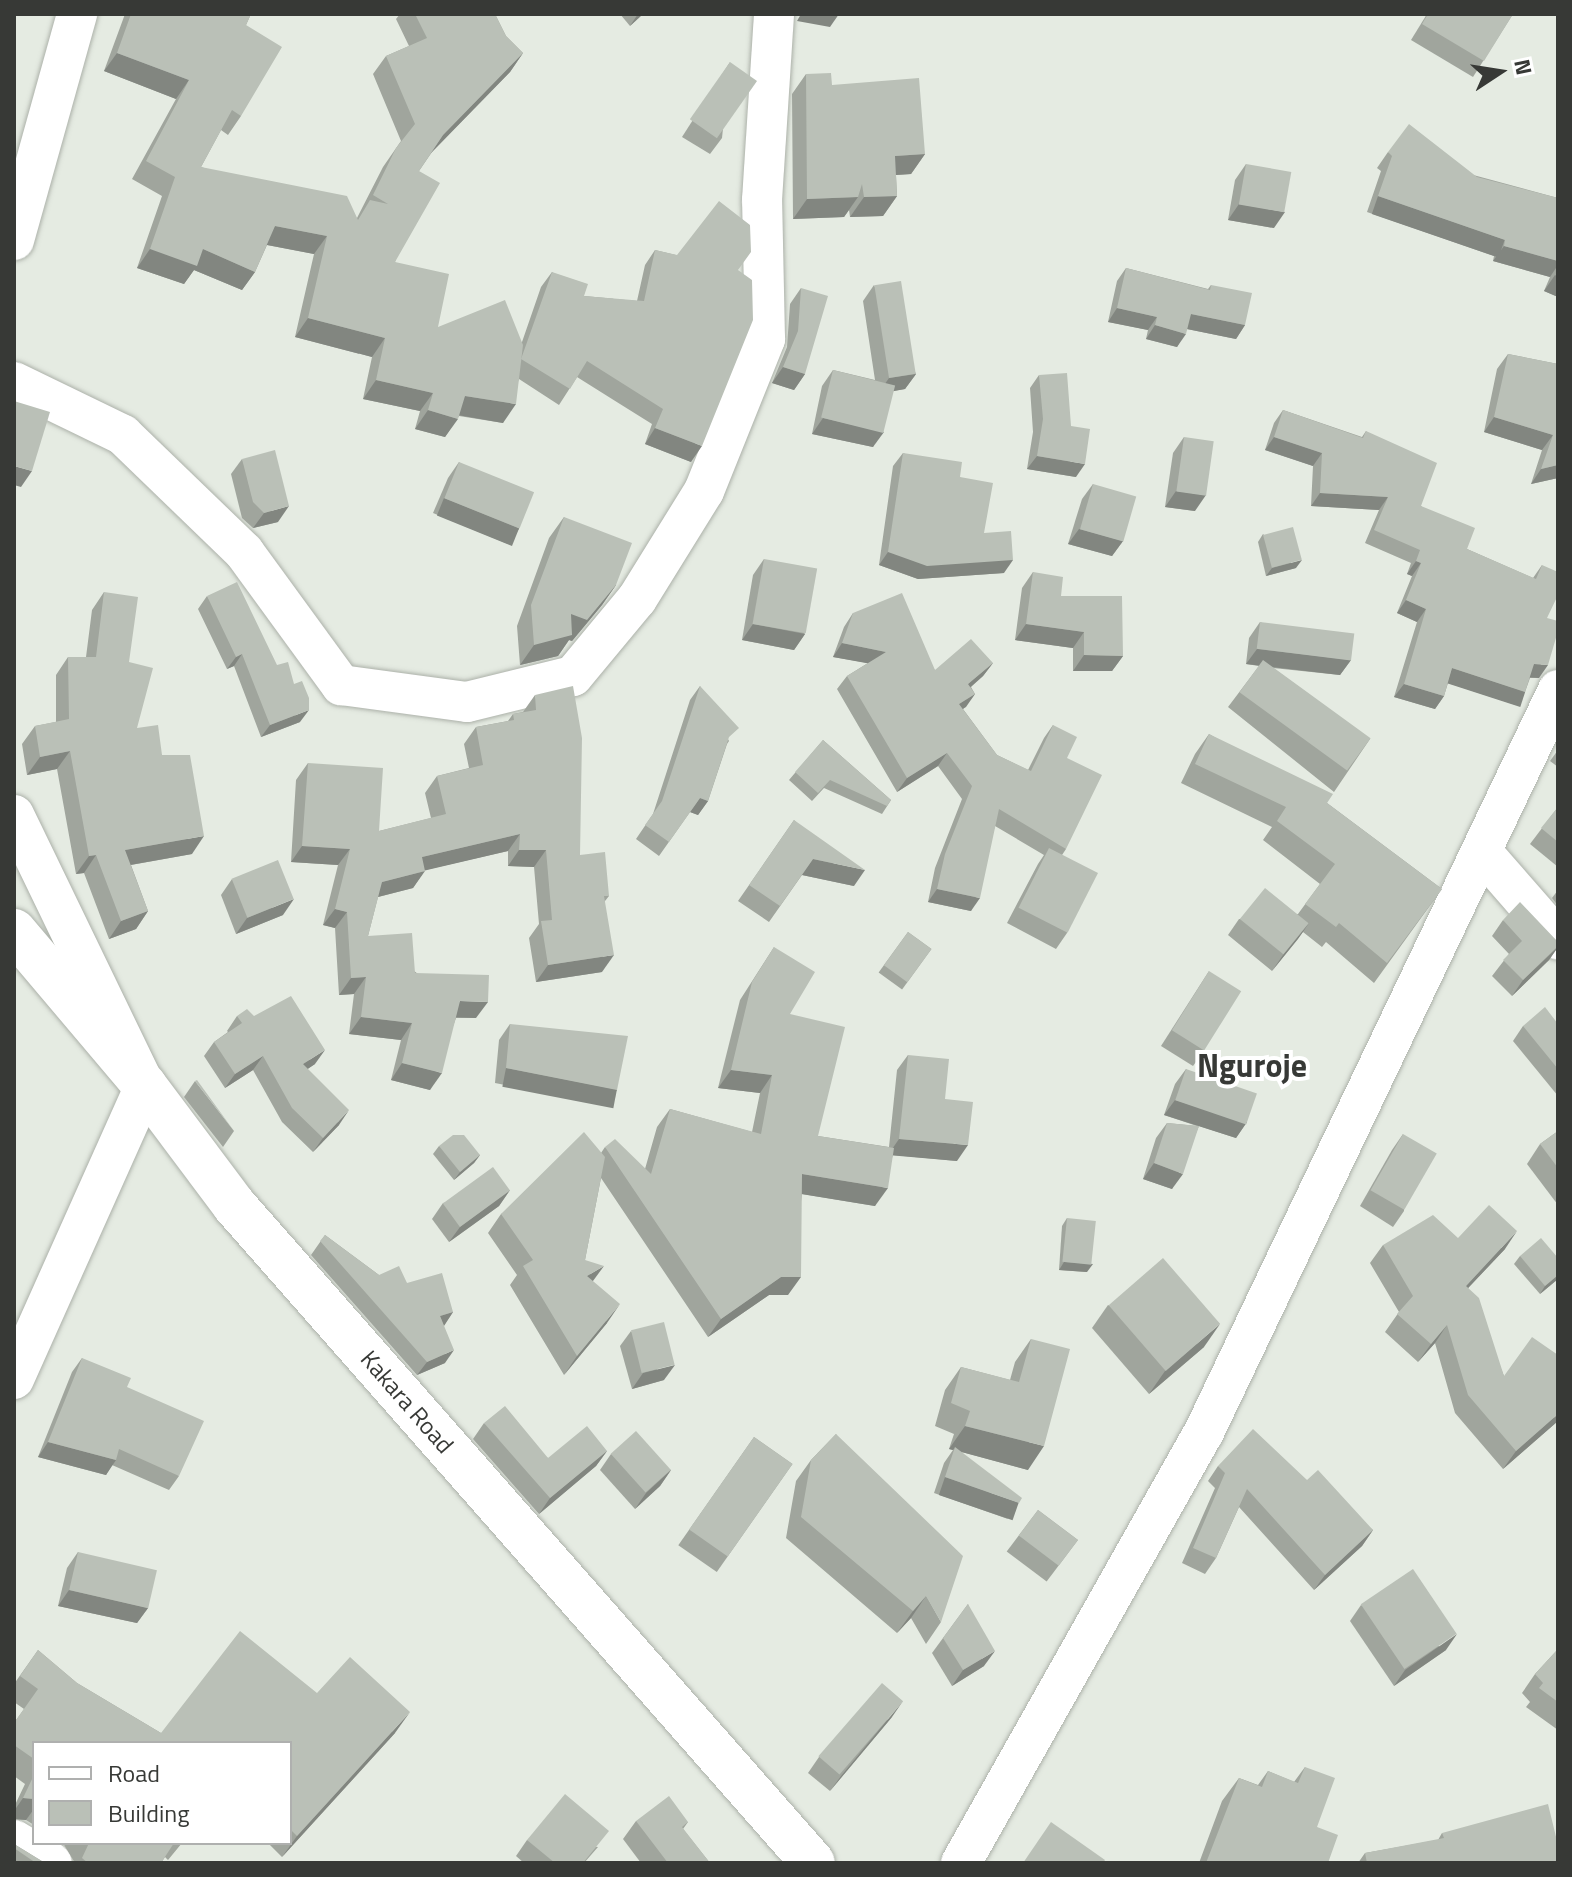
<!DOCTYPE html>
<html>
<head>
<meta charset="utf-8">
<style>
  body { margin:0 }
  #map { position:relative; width:1572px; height:1877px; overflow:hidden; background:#e5ebe2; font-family:"Titillium Web",sans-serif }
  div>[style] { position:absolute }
  .roads { filter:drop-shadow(0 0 2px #acb1a9) drop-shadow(0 0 2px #acb1a9) }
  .minor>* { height:40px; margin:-20px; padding:0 20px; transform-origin:20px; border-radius:20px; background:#fff }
  .tertiary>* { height:44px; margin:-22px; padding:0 22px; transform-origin:22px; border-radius:22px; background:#fff }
  .wall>* { inset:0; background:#a0a59d; transform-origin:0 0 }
  .shaded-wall>* { inset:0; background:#828680; transform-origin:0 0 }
  .building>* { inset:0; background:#bac0b7; transform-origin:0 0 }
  span { translate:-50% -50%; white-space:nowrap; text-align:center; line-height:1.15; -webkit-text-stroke:8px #fff; paint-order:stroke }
  .street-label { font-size:24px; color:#373936 }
  .district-label { font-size:32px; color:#373936; font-weight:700 }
  .frame { position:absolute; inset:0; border:16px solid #373936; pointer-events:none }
  .legend { position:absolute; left:32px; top:1741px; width:260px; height:104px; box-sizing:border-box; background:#fff; border:2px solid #afb0af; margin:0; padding:10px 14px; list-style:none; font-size:24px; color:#373936 }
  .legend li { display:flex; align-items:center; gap:16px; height:40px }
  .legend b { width:40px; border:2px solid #afb0af }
  .north { position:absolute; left:1460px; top:32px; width:80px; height:80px; -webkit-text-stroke:6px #fff; paint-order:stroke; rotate:78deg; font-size:22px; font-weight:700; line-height:32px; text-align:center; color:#373936 }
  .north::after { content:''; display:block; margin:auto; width:28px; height:36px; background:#373936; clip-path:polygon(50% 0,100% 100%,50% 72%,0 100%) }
</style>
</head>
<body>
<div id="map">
  <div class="roads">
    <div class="minor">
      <div style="left:14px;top:240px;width:235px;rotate:-74.4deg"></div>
      <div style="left:14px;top:382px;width:121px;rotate:25.9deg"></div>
      <div style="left:123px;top:435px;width:168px;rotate:44deg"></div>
      <div style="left:244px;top:552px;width:165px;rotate:53.9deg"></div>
      <div style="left:341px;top:685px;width:127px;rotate:7.7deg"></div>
      <div style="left:467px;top:702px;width:109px;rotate:-13.8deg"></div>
      <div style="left:573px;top:676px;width:100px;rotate:-50.3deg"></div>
      <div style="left:637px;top:599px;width:127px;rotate:-58.2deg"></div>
      <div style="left:704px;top:491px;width:164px;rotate:-68.1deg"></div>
      <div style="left:765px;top:339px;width:139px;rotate:-91.2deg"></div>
      <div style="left:762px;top:200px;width:186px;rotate:-86.3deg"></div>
      <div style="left:14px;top:815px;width:301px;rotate:64.2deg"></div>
      <div style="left:145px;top:1086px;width:321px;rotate:114.1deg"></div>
      <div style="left:1482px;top:852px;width:116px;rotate:48.9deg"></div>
      <div style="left:14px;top:1840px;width:44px;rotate:31.2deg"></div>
      <div style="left:961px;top:1863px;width:495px;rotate:-60.6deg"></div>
      <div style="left:1204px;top:1432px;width:822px;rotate:-64.49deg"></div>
    </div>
    <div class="tertiary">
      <div style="left:14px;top:931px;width:203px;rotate:49.8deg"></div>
      <div style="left:145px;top:1086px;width:149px;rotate:53.2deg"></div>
      <div style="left:234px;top:1205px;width:876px;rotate:48.65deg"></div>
    </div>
  </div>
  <div class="wall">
    <div style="clip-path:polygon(125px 14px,251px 14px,246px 25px,241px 116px,228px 135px,221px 130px,201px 167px,357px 218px,383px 167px,401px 141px,373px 74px,386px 56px,409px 46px,396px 19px,400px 14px,495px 14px,506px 36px,523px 53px,510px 72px,432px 152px,419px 171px,395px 262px,438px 327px,522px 342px,541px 287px,552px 272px,584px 296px,637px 301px,645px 265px,655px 250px,738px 270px,691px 462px,645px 444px,652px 424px,577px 377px,559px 405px,519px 379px,503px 423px,459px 416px,445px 437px,415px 429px,420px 411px,363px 399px,372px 357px,295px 337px,314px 254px,267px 245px,255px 272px,242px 290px,194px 270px,184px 284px,137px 268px,162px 196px,132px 179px,176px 99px,104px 71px)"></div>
    <div style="clip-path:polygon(620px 14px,643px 14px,630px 26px)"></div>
    <div style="clip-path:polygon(1427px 14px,1513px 14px,1473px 77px,1411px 40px)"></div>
    <div style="clip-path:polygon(730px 62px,722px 138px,710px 154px,682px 137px)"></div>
    <div style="clip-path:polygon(806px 74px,832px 85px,925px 154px,911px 174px,896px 175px,897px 196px,883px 216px,850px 217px,849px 210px,844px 217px,793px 219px,792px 94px)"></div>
    <div style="clip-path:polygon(1388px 152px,1558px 198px,1558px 297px,1544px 291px,1550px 277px,1493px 261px,1494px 256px,1367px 212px,1381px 171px,1377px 168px)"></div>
    <div style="clip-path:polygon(1246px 164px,1274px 228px,1228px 220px,1235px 180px)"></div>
    <div style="clip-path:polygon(1126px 268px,1208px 289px,1211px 285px,1245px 325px,1236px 339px,1187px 329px,1177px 347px,1146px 339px,1148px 330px,1108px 322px,1117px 281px)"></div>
    <div style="clip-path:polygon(874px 285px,916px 374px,905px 389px,893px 391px,873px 447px,812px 434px,822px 386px,833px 370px,875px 380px,863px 301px)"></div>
    <div style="clip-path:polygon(801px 288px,805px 374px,794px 390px,772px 383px,787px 347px,790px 304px)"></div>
    <div style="clip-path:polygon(1508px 354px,1558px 364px,1558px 478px,1531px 484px,1542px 450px,1484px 432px,1497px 369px)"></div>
    <div style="clip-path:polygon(1039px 375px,1076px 477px,1027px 469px,1033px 432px,1030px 388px)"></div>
    <div style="clip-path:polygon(1283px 410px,1362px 437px,1366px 431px,1421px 506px,1467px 549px,1533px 578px,1542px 565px,1547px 618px,1539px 678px,1530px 678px,1525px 692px,1516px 705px,1448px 683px,1444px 696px,1435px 709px,1394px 697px,1417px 622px,1397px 613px,1412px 576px,1407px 574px,1411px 563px,1365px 543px,1379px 510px,1311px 506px,1313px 466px,1265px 450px,1274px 423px)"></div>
    <div style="clip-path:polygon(1184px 437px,1195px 511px,1165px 507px,1173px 453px)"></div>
    <div style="clip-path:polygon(903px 453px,960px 477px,984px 533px,1004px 573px,918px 579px,879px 565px,893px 466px)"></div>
    <div style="clip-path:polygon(242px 459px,278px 522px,253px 528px,242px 518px,231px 474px)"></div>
    <div style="clip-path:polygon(459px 462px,519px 529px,508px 544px,433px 513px,448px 478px)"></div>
    <div style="clip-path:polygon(1093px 484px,1123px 541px,1112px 556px,1068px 544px,1082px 499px)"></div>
    <div style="clip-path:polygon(564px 517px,616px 585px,602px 605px,572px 641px,569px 640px,558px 656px,520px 665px,517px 626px,549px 538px)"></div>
    <div style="clip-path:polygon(1263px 534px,1296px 568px,1266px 576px,1258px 542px)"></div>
    <div style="clip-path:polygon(764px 559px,805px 634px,794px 650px,742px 640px,753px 575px)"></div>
    <div style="clip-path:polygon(1033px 572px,1061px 596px,1123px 656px,1112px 671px,1073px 671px,1073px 648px,1015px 640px,1022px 588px)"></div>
    <div style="clip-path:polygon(104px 592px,129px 662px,137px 728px,162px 755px,192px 854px,131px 865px,148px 911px,136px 929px,109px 939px,84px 873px,76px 874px,57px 769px,27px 775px,22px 744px,35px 726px,56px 722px,56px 675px,68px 657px,86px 657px,92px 610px)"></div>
    <div style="clip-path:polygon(207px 596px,300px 722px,261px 737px,234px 666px,227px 669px,198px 609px)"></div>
    <div style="clip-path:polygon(853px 613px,935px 670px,993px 663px,983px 676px,971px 687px,975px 694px,963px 709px,997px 755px,1028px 770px,1044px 738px,1053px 725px,1067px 758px,1066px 849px,1062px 855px,1067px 933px,1056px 949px,1007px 923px,1038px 864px,1044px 855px,995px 826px,971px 911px,928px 902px,935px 868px,962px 799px,938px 766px,897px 792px,837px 689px,847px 676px,868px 663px,833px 657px,844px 627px)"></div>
    <div style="clip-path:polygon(1260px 622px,1351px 660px,1340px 675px,1273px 668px,1370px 739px,1334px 792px,1228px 707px,1259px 666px,1246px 664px,1249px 638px)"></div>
    <div style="clip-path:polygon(700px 686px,729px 741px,727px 744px,708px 801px,698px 815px,690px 812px,659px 856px,636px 839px,653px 814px,690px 700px)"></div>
    <div style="clip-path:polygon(535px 695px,580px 855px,609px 896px,605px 901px,602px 972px,536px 982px,529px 938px,539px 924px,534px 867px,508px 866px,508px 851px,425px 870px,413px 888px,378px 897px,368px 936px,476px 1018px,456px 1018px,430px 1090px,391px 1080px,401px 1040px,349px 1034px,354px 994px,339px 995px,335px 928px,323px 925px,338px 865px,291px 862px,296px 780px,308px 763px,379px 831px,431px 818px,425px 793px,437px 776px,469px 768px,464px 744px,476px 727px,508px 721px,513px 714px,523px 712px)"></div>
    <div style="clip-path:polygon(1209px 734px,1327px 803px,1442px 889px,1374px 983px,1326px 942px,1322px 947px,1303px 932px,1272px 971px,1228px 935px,1239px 919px,1298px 914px,1320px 884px,1263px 840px,1272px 827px,1181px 783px,1195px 754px)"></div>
    <div style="clip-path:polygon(823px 740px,891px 800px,882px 814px,824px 788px,812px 801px,789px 780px)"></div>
    <div style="clip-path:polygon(1558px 750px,1558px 767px,1550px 761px)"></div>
    <div style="clip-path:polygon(1558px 807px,1558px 867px,1530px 844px)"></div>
    <div style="clip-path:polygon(794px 820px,854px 886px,802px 875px,769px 922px,738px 901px)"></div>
    <div style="clip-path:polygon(232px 879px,283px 915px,236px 934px,221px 895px)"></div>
    <div style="clip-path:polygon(1558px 890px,1558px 906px,1552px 898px)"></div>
    <div style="clip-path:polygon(1503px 920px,1558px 947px,1549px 960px,1512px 996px,1492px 976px,1509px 954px,1492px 936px)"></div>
    <div style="left:908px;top:932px;width:29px;height:50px;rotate:36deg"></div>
    <div style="clip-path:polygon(774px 947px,818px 1136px,889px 1147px,897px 1070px,908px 1055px,945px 1099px,957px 1161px,893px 1155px,875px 1206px,802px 1194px,788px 1295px,769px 1295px,708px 1337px,601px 1178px,585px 1260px,607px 1323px,564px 1375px,510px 1285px,517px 1275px,488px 1233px,501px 1214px,601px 1153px,605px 1147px,645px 1169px,657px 1127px,670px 1109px,752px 1132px,760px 1093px,718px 1088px,740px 1000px)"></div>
    <div style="clip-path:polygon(1209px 971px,1204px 1051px,1193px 1066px,1161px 1046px)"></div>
    <div style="clip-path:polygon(237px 1016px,254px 1016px,315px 1064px,307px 1069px,339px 1125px,313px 1152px,282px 1122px,253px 1070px,225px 1088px,204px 1056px,214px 1042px,228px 1032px,227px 1031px)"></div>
    <div style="clip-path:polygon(510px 1024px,617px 1090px,606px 1105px,495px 1083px,499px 1040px)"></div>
    <div style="clip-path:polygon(1558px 1024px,1558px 1096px,1513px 1041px,1523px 1026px)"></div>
    <div style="clip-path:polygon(1186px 1069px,1247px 1122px,1236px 1138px,1199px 1126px,1172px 1189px,1143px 1179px,1156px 1138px,1167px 1123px,1197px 1126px,1164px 1115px,1175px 1084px)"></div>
    <div style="clip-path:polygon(195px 1081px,234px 1131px,223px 1147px,184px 1097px)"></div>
    <div style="clip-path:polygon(1558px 1131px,1558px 1205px,1527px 1164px,1540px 1144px)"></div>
    <div style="clip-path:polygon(1403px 1134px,1404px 1211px,1393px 1227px,1360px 1206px,1392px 1150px)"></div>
    <div style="clip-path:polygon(439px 1146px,480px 1155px,474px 1163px,454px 1180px,433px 1154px)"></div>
    <div style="clip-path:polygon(510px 1190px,499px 1206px,449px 1242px,432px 1219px,443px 1203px)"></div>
    <div style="clip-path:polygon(1067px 1218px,1087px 1272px,1059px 1270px,1062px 1226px)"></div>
    <div style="clip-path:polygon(325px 1235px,379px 1275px,407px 1283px,453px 1312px,444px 1325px,445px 1363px,417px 1375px,311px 1255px)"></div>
    <div style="clip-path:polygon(1458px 1238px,1505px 1249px,1468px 1288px,1504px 1376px,1558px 1421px,1503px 1469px,1455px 1413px,1435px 1343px,1418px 1362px,1385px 1332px,1399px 1312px,1370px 1263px,1383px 1245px)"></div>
    <div style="clip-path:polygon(1520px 1256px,1558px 1258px,1558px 1279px,1540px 1294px,1514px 1264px)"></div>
    <div style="clip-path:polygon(1108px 1305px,1204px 1347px,1149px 1394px,1092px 1328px)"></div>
    <div style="clip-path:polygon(631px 1331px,664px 1380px,632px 1389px,620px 1346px)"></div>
    <div style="clip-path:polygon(1031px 1339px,1028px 1470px,962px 1452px,1008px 1519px,934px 1493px,944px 1463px,953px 1450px,949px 1449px,954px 1434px,935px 1426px,945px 1390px,961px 1367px,1010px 1380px,1015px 1362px)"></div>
    <div style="clip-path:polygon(82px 1358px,179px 1476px,169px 1490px,112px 1465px,106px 1475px,38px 1457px,72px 1372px)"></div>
    <div style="clip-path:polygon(484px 1423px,548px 1458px,607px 1451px,596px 1466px,539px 1514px,473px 1439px)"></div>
    <div style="clip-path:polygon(836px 1434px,941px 1622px,926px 1644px,911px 1618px,897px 1633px,786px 1538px,796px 1481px,811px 1460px)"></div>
    <div style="left:754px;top:1437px;width:47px;height:132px;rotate:35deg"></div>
    <div style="clip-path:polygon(611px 1454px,671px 1470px,660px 1486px,635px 1509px,600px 1470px)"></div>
    <div style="clip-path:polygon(1218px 1466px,1307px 1480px,1373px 1530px,1362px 1546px,1314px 1590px,1239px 1507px,1216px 1558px,1205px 1574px,1182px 1563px,1215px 1488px,1208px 1481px)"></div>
    <div style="left:1038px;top:1510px;width:50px;height:52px;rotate:37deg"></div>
    <div style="clip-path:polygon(78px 1552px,148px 1608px,137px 1623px,58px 1606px,67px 1568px)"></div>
    <div style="clip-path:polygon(968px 1604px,984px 1666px,952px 1686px,932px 1653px)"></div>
    <div style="clip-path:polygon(1361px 1605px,1446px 1650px,1394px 1686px,1350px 1621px)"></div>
    <div style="clip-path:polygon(1558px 1649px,1558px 1730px,1526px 1707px,1530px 1702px,1522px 1693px,1535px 1674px)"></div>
    <div style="clip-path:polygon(38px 1650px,77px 1683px,161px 1733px,317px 1693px,395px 1733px,282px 1857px,268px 1843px,290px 1843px,290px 1743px,34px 1743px,34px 1825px,26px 1820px,14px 1819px,14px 1807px,25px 1784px,14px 1776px,14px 1723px,24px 1709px,14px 1702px,14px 1684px)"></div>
    <div style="clip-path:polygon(892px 1717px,830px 1791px,808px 1773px,819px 1757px)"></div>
    <div style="clip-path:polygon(1305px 1767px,1317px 1827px,1328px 1863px,1199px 1863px,1222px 1801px,1239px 1778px,1258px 1785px,1268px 1771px,1294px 1782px)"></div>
    <div style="clip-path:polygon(636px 1821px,688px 1822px,683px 1829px,710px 1863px,641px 1863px,623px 1839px)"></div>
    <div style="clip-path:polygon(1442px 1833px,1558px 1863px,1358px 1863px,1365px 1853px,1438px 1840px)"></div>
    <div style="clip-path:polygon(527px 1840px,598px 1847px,584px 1863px,524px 1863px,516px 1856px)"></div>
    <div style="clip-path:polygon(63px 1843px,182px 1843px,168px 1860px,165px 1857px,161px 1863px,75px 1863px)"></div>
    <div style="clip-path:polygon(14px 1844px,45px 1863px,14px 1863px)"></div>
  </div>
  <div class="shaded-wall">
    <div style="clip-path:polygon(638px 14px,643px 14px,630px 26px)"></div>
    <div style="clip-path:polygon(801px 14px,839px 14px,830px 27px,797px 21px)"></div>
    <div style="clip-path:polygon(117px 53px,189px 80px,176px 99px,104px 71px)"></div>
    <div style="clip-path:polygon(523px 53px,510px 72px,430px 154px,443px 135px)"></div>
    <div style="clip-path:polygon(925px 154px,911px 174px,881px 176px,895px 156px)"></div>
    <div style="clip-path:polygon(897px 196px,883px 216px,850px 217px,864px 197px)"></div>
    <div style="left:1378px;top:196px;width:134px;height:19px;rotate:19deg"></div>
    <div style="clip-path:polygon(858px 197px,844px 217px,793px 219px,807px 199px)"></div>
    <div style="clip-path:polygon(1239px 204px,1285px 212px,1274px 228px,1228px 220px)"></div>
    <div style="clip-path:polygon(275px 226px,327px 236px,314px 254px,262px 244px)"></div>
    <div style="clip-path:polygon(1504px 246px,1558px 261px,1558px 265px,1550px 277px,1493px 261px)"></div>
    <div style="clip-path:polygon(150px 249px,203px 249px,255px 272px,242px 290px,194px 270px,184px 284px,137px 268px)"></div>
    <div style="clip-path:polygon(1555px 275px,1558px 277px,1558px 297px,1544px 291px)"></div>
    <div style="clip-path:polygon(1117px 308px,1157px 317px,1148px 330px,1108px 322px)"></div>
    <div style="clip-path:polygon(1191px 314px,1245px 325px,1236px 339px,1182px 328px)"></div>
    <div style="clip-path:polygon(308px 318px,385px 338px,372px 357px,295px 337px)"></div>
    <div style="clip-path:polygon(1155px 325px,1186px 334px,1177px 347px,1146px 339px)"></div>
    <div style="clip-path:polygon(783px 367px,805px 374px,794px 390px,772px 383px)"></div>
    <div style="clip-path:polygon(916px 374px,905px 389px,878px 394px,889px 378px)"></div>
    <div style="clip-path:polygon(376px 380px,433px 393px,420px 411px,363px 399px)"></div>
    <div style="clip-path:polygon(465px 396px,516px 404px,503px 423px,452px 414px)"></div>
    <div style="clip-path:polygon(428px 410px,458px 419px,445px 437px,415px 429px)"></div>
    <div style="clip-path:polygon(1494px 417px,1553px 435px,1542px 450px,1484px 432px)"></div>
    <div style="clip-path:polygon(823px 418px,884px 432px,873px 447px,812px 434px)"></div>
    <div style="clip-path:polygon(655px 428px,702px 446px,691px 462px,645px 444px)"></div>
    <div style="clip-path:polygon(1274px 437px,1322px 453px,1313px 466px,1265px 450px)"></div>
    <div style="clip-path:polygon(1037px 456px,1085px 464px,1076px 477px,1027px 469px)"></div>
    <div style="clip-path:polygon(1558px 465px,1558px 478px,1531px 484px,1541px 469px)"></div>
    <div style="clip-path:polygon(14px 466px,32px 471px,21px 487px,14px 485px)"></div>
    <div style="clip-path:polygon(1176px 491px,1206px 495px,1195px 511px,1165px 507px)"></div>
    <div style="clip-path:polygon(1320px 493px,1388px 497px,1379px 510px,1311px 506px)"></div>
    <div style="left:444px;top:498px;width:81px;height:19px;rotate:22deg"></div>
    <div style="clip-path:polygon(289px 506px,278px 522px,253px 528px,264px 513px)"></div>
    <div style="clip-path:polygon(1079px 529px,1123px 541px,1112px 556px,1068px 544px)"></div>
    <div style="clip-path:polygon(888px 552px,1013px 560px,1004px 573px,918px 579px,879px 565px)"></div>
    <div style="clip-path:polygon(1302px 560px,1296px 568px,1266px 576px,1272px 568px)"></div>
    <div style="clip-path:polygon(1416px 561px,1421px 563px,1412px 576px,1407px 574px)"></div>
    <div style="clip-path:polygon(616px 585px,602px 605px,572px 641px,569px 640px,558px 656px,520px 665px,534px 645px,571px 614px)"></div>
    <div style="clip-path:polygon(1406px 600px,1426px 609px,1417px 622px,1397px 613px)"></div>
    <div style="clip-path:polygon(753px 624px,805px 634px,794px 650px,742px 640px)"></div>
    <div style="clip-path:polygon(1026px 624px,1084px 632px,1073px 648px,1015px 640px)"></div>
    <div style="clip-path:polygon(842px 643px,886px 652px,877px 665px,833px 657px)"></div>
    <div style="clip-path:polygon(1257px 649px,1351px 660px,1340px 675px,1246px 664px)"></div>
    <div style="clip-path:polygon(242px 654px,234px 666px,227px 669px,236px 657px)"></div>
    <div style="clip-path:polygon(1084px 655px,1123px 656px,1112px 671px,1073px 671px)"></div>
    <div style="clip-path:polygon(993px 663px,983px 676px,959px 697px,968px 684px)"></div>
    <div style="clip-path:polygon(1534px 664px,1548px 665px,1539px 678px,1525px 677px)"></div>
    <div style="left:1452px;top:668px;width:77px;height:16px;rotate:18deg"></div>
    <div style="clip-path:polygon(1404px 684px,1444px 696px,1435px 709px,1394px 697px)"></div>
    <div style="clip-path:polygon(975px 694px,966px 707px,950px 717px,959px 704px)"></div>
    <div style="clip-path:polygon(309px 710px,300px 722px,261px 737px,270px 725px)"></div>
    <div style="clip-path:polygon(70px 751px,57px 769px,27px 775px,40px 757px)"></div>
    <div style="clip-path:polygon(947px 753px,938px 766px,897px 792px,907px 778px)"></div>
    <div style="clip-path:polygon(700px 798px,708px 801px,698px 815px,690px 812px)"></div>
    <div style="clip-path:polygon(520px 834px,508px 851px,410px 874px,422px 857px)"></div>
    <div style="clip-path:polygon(204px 836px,192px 854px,113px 868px,125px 850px)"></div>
    <div style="clip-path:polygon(302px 846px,350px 849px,338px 865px,291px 862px)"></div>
    <div style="clip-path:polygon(519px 850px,546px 850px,534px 867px,508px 866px)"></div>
    <div style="clip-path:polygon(96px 855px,84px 873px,76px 874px,89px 856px)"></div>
    <div style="clip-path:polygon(813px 859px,865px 870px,854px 886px,802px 875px)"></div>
    <div style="clip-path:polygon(425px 871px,413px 888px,370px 899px,382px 882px)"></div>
    <div style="clip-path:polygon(937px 889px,980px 898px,971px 911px,928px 902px)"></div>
    <div style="clip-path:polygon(294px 899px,283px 915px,236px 934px,247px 918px)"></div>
    <div style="clip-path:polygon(335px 909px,347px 912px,335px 928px,323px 925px)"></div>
    <div style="clip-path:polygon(148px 911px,136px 929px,109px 939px,121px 921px)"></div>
    <div style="clip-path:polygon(1309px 923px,1298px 939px,1272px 971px,1283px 955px)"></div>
    <div style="clip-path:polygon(1558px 947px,1549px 960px,1512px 996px,1523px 980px)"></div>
    <div style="clip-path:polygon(614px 955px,602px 972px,536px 982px,548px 965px)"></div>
    <div style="clip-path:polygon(366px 977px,354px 994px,339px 995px,351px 978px)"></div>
    <div style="clip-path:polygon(460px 1001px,488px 1002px,476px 1018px,448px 1017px)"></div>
    <div style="clip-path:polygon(361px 1017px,412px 1023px,401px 1040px,349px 1034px)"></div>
    <div style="clip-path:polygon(325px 1050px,315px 1064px,293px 1079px,303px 1064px)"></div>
    <div style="clip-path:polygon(263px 1056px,253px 1070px,225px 1088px,235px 1074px)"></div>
    <div style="clip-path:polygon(402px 1063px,442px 1073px,430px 1090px,391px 1080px)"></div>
    <div style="left:506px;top:1068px;width:113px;height:19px;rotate:11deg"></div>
    <div style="clip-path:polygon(731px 1070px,772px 1075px,760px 1093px,718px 1088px)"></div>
    <div style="clip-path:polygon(1175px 1100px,1247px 1122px,1236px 1138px,1164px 1115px)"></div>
    <div style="clip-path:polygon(349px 1110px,339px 1125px,313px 1152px,323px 1138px)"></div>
    <div style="clip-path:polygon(899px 1139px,968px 1145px,957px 1161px,888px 1155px)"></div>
    <div style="clip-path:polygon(480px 1155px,474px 1163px,454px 1180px,460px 1172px)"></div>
    <div style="clip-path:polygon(1154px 1163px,1183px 1174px,1172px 1189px,1143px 1179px)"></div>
    <div style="clip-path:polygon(802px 1174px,888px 1188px,875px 1206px,789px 1192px)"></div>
    <div style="clip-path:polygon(510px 1190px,499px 1206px,449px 1242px,460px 1227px)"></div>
    <div style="clip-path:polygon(1517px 1231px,1505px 1249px,1453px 1304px,1466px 1286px)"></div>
    <div style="clip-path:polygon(1064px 1262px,1093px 1264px,1087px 1272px,1059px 1270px)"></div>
    <div style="clip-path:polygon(604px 1266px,590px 1285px,587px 1276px)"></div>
    <div style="clip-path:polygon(1558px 1275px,1558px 1279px,1540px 1294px,1545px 1286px)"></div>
    <div style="clip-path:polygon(781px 1277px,801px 1277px,788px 1295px,769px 1295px,708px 1337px,721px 1319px)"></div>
    <div style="clip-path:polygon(620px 1304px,607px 1323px,564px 1375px,577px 1356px)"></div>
    <div style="clip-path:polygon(453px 1312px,444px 1326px,440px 1316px)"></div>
    <div style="clip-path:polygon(1220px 1324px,1204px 1347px,1149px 1394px,1165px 1371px)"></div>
    <div style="clip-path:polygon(1447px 1325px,1435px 1343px,1418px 1362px,1431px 1344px)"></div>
    <div style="clip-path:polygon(454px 1350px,445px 1363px,417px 1375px,427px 1362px)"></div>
    <div style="clip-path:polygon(675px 1365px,664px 1380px,632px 1389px,643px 1373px)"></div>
    <div style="clip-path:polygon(1558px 1414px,1558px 1421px,1503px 1469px,1516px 1451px)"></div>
    <div style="clip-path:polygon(965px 1426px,1044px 1446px,1028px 1470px,954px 1450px,955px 1447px,953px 1450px,949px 1449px)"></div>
    <div style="clip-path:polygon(48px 1442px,116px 1460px,106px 1475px,38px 1457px)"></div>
    <div style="clip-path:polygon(607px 1451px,596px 1466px,539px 1514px,550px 1498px)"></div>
    <div style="clip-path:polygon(671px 1470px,660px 1486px,635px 1509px,646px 1493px)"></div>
    <div style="left:945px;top:1477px;width:78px;height:19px;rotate:19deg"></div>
    <div style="clip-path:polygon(1373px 1530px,1362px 1546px,1314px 1590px,1325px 1575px)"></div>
    <div style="clip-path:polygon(69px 1590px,148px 1608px,137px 1623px,58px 1606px)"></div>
    <div style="clip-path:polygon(926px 1596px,911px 1618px,897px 1633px,913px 1611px)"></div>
    <div style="clip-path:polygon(1457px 1634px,1446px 1650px,1394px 1686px,1405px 1670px)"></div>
    <div style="clip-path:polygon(995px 1651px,984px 1666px,952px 1686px,963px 1670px)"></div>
    <div style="clip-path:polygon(903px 1701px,892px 1717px,830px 1791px,841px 1776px)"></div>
    <div style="clip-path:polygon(410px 1712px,395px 1733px,282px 1857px,297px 1836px)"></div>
    <div style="clip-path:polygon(23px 1798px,34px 1799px,34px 1809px,26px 1820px,14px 1819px,14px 1811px)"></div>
  </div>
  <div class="building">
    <div style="clip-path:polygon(131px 14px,251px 14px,246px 25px,282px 47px,241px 116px,232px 110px,201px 167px,347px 196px,358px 220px,370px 200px,388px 204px,373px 195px,396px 148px,415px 124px,386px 56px,427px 38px,415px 14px,495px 14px,506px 36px,523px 53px,443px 135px,419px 171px,440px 183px,395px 262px,449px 274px,438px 327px,505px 300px,523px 345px,516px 404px,465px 396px,458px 419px,428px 410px,433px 393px,376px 380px,385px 338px,308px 318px,327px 236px,275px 226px,255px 272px,203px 249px,197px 266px,150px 249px,175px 177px,146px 161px,189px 80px,117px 53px)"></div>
    <div style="clip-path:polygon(1428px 14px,1513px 14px,1484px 61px,1422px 24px)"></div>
    <div style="left:730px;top:62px;width:33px;height:70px;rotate:35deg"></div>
    <div style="clip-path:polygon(831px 73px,832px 85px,919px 78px,925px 154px,895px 156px,897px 196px,864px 197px,862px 184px,858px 197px,807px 199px,806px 74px)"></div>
    <div style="clip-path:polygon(1409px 124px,1477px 177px,1558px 198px,1558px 261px,1504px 246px,1505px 240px,1378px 196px,1392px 156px,1388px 152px)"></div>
    <div style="left:1246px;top:164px;width:46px;height:41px;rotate:10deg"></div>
    <div style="clip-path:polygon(719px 201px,750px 225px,751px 252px,738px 270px,752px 280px,753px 320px,702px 446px,655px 428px,663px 409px,587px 361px,570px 389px,521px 359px,552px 272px,588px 284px,584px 296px,644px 301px,655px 250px,677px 255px)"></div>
    <div style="clip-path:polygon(1126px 268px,1210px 290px,1211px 285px,1252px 293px,1245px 325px,1191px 314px,1186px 334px,1155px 325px,1157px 317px,1117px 308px)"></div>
    <div style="left:901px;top:281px;width:94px;height:27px;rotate:81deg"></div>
    <div style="clip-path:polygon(801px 288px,828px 296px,805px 374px,783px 367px,798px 331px)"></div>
    <div style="clip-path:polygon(1508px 354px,1558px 364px,1558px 465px,1541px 469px,1553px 435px,1494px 417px)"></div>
    <div style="left:833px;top:370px;width:64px;height:49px;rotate:14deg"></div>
    <div style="clip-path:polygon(1067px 373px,1071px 426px,1090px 429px,1085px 464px,1037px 456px,1043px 419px,1039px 375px)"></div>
    <div style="clip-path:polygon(14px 401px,50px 412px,32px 471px,14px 466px)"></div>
    <div style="clip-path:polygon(1283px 410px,1363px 438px,1366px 431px,1437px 463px,1421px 506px,1475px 528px,1467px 549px,1536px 579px,1542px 565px,1558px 572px,1558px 595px,1547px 618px,1558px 621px,1558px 631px,1548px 665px,1534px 664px,1525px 692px,1452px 668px,1444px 696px,1404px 684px,1426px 609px,1406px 600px,1421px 563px,1416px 561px,1420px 550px,1374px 530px,1388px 497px,1320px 493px,1322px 453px,1274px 437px)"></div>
    <div style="left:1184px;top:437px;width:30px;height:55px;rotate:8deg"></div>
    <div style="clip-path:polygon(275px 450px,289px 506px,264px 513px,253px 502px,242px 459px)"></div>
    <div style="clip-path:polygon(903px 453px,962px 462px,960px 477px,993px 483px,984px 533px,1011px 531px,1013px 560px,927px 566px,888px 552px)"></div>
    <div style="left:459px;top:462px;width:81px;height:39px;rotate:22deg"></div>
    <div style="left:1093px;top:484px;width:45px;height:47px;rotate:16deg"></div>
    <div style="clip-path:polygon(564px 517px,632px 543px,616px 585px,587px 620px,571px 614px,572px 635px,534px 645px,531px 605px)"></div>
    <div style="left:1293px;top:527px;width:34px;height:31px;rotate:75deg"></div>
    <div style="left:764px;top:559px;width:54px;height:66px;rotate:10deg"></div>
    <div style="clip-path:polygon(1033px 572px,1063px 577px,1061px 596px,1122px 596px,1123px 656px,1084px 655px,1084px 632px,1026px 624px)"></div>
    <div style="clip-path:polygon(237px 582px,277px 665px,288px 662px,294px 684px,302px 681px,309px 698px,309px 710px,270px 725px,242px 654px,236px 657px,207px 596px)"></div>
    <div style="clip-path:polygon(104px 592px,138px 597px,129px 662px,153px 668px,137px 728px,158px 725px,162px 755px,190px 755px,204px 836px,125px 850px,148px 911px,121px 921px,96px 855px,89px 856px,70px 751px,40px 757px,35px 726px,69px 719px,68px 657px,96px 657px)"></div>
    <div style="clip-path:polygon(902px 593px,935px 670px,971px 639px,993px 663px,968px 684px,975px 694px,959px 704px,997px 755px,1031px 771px,1053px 725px,1077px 737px,1067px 758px,1102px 775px,1066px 849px,999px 809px,980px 898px,937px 889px,945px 854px,972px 786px,947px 753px,907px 778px,847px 676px,886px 652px,842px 643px,853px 613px)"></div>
    <div style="left:1260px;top:622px;width:95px;height:27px;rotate:7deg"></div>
    <div style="left:1263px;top:660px;width:133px;height:40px;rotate:36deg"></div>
    <div style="clip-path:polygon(573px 686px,582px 738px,580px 855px,605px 852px,609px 896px,604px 896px,614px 955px,548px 965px,541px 921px,552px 920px,546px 850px,519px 850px,520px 834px,422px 857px,425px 871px,382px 882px,368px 936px,412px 933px,415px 973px,489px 975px,488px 1002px,460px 1001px,442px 1073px,402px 1063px,412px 1023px,361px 1017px,366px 977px,351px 978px,347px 912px,335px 909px,350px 849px,302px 846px,308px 763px,383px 768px,379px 831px,446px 814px,437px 776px,483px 765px,476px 727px,514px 720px,513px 714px,536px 710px,535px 695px)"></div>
    <div style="clip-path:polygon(700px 686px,739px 728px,729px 737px,708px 801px,700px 798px,669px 842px,645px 825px,662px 801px)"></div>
    <div style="clip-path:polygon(1209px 734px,1333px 794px,1327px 803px,1442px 889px,1387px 963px,1339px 923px,1336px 927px,1305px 904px,1335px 864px,1277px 821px,1286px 807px,1195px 764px)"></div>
    <div style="clip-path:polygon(823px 740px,891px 800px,887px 806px,830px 780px,818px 793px,795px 772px)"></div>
    <div style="clip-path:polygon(1558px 807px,1558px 842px,1541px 828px)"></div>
    <div style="clip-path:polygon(794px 820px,865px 870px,813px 859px,780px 906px,749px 885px)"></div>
    <div style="left:1049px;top:848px;width:55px;height:67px;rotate:27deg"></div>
    <div style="left:278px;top:860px;width:42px;height:50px;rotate:68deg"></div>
    <div style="left:1265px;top:888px;width:56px;height:40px;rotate:39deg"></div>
    <div style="clip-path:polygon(1520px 902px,1558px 942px,1558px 946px,1523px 980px,1503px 960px,1522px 941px,1503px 920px)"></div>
    <div style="left:908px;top:932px;width:29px;height:41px;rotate:36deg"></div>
    <div style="clip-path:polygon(774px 947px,815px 972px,790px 1014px,845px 1027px,818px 1136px,894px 1148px,888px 1188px,802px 1174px,801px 1277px,781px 1277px,721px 1319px,605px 1147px,615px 1139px,651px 1174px,670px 1109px,761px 1134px,772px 1075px,731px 1070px,752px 982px)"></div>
    <div style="left:1209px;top:971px;width:38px;height:70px;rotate:32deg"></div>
    <div style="clip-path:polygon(291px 996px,325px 1050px,303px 1064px,349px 1110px,323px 1138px,292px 1108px,263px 1056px,235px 1074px,214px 1042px,242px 1023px,237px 1016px,247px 1009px,254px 1016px)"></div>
    <div style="clip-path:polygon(1545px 1007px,1558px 1024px,1558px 1069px,1523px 1026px)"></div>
    <div style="clip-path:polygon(510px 1024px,628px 1036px,617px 1090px,506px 1068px)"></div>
    <div style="clip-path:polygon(908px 1055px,949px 1059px,945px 1099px,973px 1102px,968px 1145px,899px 1139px)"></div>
    <div style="left:1186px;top:1069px;width:75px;height:33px;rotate:19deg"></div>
    <div style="clip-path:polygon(197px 1080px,234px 1131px,195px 1081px)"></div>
    <div style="clip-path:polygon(1167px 1123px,1199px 1126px,1183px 1174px,1154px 1163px)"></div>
    <div style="clip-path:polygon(1558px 1131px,1558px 1168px,1540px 1144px)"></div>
    <div style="clip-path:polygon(584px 1132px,605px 1157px,585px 1260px,604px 1266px,587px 1276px,620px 1304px,577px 1356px,523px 1266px,533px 1260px,501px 1214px)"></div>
    <div style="left:1403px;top:1134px;width:39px;height:65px;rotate:30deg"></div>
    <div style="clip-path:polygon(453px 1135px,464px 1135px,480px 1155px,460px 1172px,439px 1146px)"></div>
    <div style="left:493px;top:1167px;width:29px;height:62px;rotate:54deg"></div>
    <div style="clip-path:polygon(1489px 1205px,1517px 1231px,1466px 1286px,1479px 1298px,1504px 1376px,1532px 1337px,1558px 1355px,1558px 1414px,1516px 1451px,1468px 1395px,1447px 1325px,1431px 1344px,1397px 1314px,1413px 1296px,1383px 1245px,1433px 1215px,1458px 1238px)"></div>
    <div style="left:1067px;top:1218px;width:29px;height:44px;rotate:6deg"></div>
    <div style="clip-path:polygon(325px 1235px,379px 1275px,399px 1266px,407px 1283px,442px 1273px,453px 1312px,440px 1316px,454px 1350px,427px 1362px,320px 1241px)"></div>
    <div style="clip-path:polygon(1541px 1238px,1558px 1258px,1558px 1275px,1545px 1286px,1520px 1256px)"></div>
    <div style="left:1163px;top:1258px;width:87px;height:72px;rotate:49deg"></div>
    <div style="left:664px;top:1322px;width:44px;height:34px;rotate:76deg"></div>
    <div style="clip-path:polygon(1031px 1339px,1070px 1349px,1044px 1446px,965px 1426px,970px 1411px,951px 1403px,961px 1367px,1019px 1382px)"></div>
    <div style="clip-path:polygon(82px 1358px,131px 1378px,127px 1387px,204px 1421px,179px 1476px,119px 1449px,116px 1460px,48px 1442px)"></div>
    <div style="clip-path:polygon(505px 1406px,548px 1458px,587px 1426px,607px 1451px,550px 1498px,484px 1423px)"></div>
    <div style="clip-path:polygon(1253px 1429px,1307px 1480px,1318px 1470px,1373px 1530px,1325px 1575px,1247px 1489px,1216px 1558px,1193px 1548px,1225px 1473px,1218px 1466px)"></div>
    <div style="left:636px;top:1431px;width:52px;height:34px;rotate:48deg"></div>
    <div style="clip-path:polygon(836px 1434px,963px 1556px,941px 1622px,926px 1596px,913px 1611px,801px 1517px,811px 1460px)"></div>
    <div style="left:754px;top:1437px;width:47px;height:113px;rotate:35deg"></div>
    <div style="clip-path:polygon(955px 1447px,1022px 1498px,1019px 1503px,945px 1477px)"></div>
    <div style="left:1038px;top:1510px;width:50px;height:32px;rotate:37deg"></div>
    <div style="left:78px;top:1552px;width:81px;height:39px;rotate:13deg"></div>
    <div style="left:1413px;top:1569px;width:78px;height:63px;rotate:56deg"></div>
    <div style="clip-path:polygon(968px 1604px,995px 1651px,963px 1670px,943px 1638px)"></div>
    <div style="clip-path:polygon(240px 1631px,317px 1693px,350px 1657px,410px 1712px,297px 1836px,290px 1829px,290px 1743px,34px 1743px,34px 1759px,14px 1745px,14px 1723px,38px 1689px,20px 1676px,38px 1650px,77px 1683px,161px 1733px)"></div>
    <div style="clip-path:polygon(1558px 1649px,1558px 1702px,1539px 1688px,1543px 1683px,1535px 1674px)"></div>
    <div style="left:882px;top:1683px;width:28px;height:97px;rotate:41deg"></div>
    <div style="clip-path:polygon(1305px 1767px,1335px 1778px,1317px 1827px,1338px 1835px,1328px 1863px,1206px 1863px,1239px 1778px,1262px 1787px,1268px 1771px,1298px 1783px)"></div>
    <div style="clip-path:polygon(34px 1775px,34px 1799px,23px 1798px)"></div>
    <div style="clip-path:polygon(565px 1794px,609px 1831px,583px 1863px,555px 1863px,527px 1840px)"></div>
    <div style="clip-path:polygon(669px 1796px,688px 1822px,682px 1827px,710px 1863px,668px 1863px,636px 1821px)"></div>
    <div style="clip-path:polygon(1548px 1804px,1558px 1845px,1558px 1863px,1367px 1863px,1365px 1853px,1444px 1838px,1442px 1833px)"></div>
    <div style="clip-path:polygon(1051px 1822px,1105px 1860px,1103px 1863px,1023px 1863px)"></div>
    <div style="clip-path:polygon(89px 1843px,174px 1843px,161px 1863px,88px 1863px,82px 1858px)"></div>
    <div style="clip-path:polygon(14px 1844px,45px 1863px,36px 1863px,14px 1848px)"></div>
  </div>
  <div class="street-label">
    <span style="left:407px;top:1402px;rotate:49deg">Kakara Road</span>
  </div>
  <div class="district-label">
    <span style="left:1252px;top:1065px">Nguroje</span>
  </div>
  <div class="frame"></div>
  <ul class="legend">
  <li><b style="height:10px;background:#fff"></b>Road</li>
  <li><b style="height:22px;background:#bac0b7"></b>Building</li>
  </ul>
  <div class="north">N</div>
</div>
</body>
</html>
